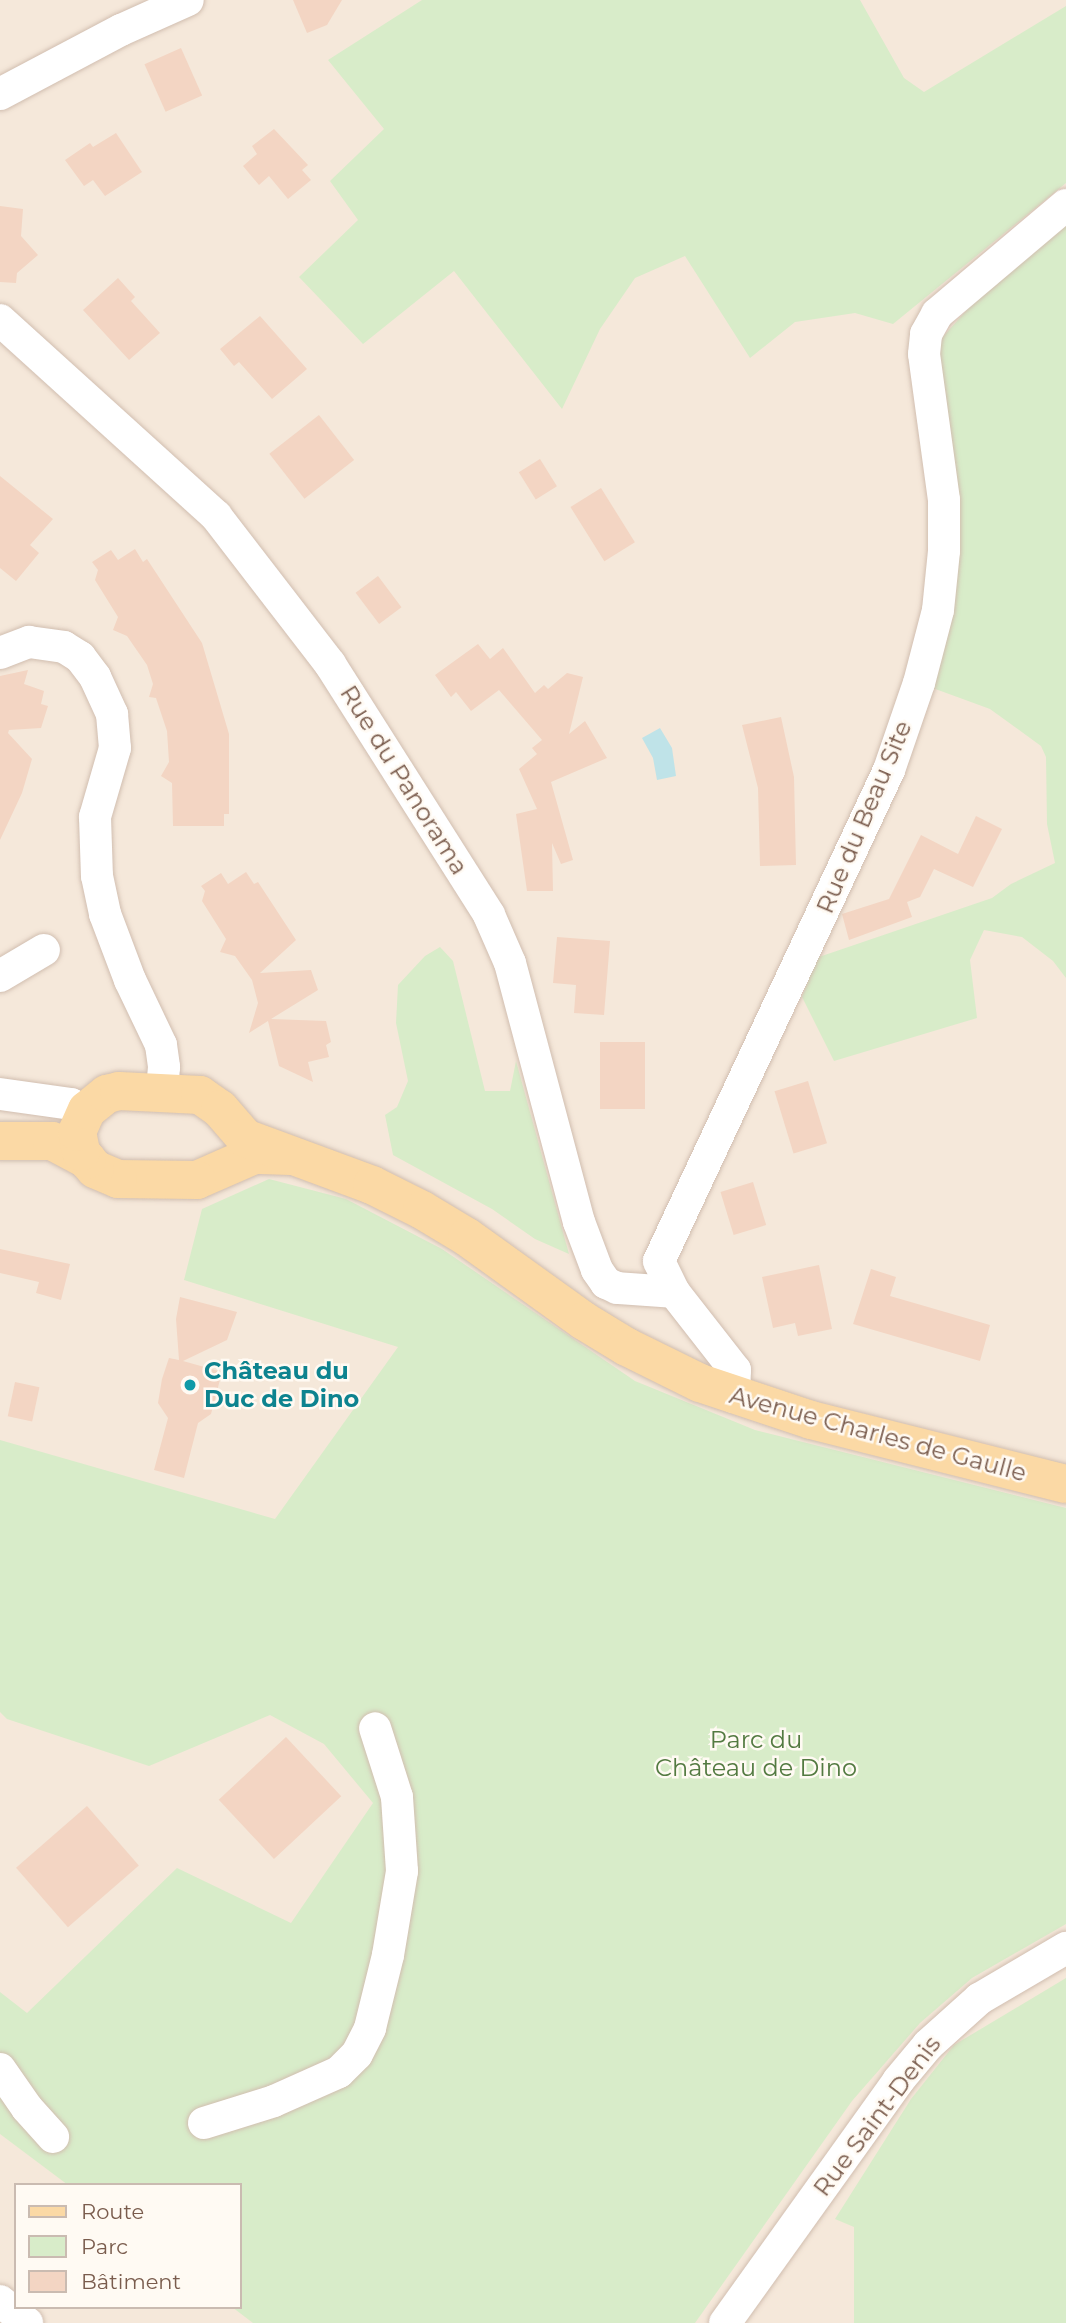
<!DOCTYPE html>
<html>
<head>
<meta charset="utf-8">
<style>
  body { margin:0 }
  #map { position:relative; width:1066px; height:2323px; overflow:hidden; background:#fdf6ec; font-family:Montserrat,sans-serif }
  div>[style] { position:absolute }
  .residential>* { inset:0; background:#f5e8da }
  .green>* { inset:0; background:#d8ecc9 }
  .water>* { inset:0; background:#bfe3e8 }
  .building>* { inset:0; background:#f3d5c3; transform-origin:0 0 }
  .roads { filter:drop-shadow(0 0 2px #d1beb0) drop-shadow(0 0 2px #d1beb0) }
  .minor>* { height:32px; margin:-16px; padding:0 16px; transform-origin:16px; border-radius:16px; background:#fff }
  .major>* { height:38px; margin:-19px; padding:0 19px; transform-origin:19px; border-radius:19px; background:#fbd9a5 }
  .dots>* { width:19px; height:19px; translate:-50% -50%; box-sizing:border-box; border:4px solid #fffaf3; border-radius:50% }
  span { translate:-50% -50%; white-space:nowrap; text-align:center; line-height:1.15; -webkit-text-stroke:5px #fffaf3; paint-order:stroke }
  .street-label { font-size:24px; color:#7a5c4d }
  .culture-label { font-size:24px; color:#0d838f; font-weight:700 }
  .left { translate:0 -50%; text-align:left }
  .park-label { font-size:24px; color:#537a41 }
  .legend { position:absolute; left:14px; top:2183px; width:228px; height:126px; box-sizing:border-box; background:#fffaf3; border:2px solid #cabbb1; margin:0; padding:9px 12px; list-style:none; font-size:21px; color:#7a5c4d }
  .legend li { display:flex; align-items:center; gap:14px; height:35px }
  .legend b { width:35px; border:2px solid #cabbb1 }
</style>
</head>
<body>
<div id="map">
  <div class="residential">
    <div style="clip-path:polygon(evenodd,0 0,1066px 0,1066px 2323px,0 2323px,0 0,16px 2185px,240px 2185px,240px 2307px,16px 2307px,16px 2185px)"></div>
  </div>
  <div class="green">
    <div style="clip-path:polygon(422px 0,860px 0,904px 78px,924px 92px,1066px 6px,1066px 183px,893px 324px,855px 313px,795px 322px,750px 358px,685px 256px,635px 278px,600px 329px,562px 409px,454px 271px,363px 344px,299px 277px,358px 220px,330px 181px,384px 129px,328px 60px)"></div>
    <div style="clip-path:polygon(1066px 225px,1066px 978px,1053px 961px,1022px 937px,984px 930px,970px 960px,977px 1018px,834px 1061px,802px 997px,816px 958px,992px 898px,1011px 884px,1055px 863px,1047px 824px,1046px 757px,1041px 746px,990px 709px,919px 683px,950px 594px,933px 369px,940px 340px,974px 302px)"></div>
    <div style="clip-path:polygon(440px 947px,453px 961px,485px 1091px,510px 1091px,516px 1061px,569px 1254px,535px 1239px,492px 1209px,393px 1155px,385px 1115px,397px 1107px,408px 1081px,396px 1023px,398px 985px,425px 956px)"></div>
    <div style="clip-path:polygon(269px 1179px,346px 1199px,442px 1249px,635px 1381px,755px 1430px,1066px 1508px,1066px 1924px,972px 1978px,920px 2023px,852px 2101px,695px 2323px,253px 2323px,232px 2307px,240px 2307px,240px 2185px,68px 2185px,0 2134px,0 1992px,27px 2013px,177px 1868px,291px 1923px,373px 1803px,324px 1744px,270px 1715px,149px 1766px,7px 1719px,0 1712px,0 1440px,275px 1519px,398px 1347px,184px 1280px,202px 1209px)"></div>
    <div style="clip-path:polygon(1066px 1978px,1066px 2323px,854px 2323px,854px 2227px,835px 2219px,911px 2099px,954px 2045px)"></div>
  </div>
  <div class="water">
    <div style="clip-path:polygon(660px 728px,672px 748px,676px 776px,657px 780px,653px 758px,642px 738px)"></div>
  </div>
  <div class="building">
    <div style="clip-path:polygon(293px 0,342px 0,327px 25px,307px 33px)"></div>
    <div style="left:181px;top:48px;width:52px;height:40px;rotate:66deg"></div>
    <div style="clip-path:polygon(274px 129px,308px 165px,302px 170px,311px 180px,288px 199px,269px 176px,259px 185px,243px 166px,257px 154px,252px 146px)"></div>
    <div style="clip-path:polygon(116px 133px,142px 172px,105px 196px,93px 180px,84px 186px,65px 160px,90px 143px,93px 147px)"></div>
    <div style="clip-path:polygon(0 206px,23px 209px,21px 236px,38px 255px,17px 273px,16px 283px,0 282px)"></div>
    <div style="clip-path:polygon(118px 278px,135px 297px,131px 301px,160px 333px,129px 360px,83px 310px)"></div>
    <div style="clip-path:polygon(260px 316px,307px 369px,272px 399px,239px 362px,234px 366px,220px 349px)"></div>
    <div style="left:319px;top:415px;width:57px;height:63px;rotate:52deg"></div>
    <div style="left:540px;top:459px;width:32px;height:25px;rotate:58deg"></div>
    <div style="clip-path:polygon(0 476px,53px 519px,30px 545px,39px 553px,16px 581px,0 568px)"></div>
    <div style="left:601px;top:488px;width:64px;height:36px;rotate:58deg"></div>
    <div style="clip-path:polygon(135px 549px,143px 562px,147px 559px,202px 643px,229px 734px,229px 814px,224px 814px,224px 826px,173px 826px,172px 783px,161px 776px,169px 762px,167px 731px,156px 698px,149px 697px,153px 684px,147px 665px,127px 636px,113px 630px,118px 617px,95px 580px,98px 570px,92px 562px,111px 550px,118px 560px)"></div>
    <div style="left:378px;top:576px;width:39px;height:28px;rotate:53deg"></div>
    <div style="clip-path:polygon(478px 644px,490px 659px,503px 648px,535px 693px,544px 685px,548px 689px,567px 673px,583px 677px,569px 734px,585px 721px,607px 758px,551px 782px,573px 860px,561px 864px,552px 843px,553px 891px,527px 891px,516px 814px,537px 809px,519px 769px,537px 754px,532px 748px,542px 740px,499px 690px,471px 711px,456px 692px,451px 697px,435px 675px)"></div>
    <div style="clip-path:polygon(28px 670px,24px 684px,44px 691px,41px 704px,48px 706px,41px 728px,9px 730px,8px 733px,32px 759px,22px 793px,0 840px,0 676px)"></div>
    <div style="clip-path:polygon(781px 717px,794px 777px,796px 865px,760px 866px,758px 788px,742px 725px)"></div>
    <div style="clip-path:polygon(976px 816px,1002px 829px,973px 887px,934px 869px,920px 897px,907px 902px,912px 917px,849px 940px,842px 914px,889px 899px,921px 835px,958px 854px)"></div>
    <div style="clip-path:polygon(246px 872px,254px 884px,258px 882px,296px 940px,260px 973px,311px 970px,318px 990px,271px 1019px,326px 1021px,331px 1042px,326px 1045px,329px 1057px,308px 1062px,313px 1082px,279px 1066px,268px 1021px,249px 1033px,258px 1003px,252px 980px,235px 956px,220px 952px,226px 939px,202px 901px,205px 891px,201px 886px,221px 873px,228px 884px)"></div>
    <div style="clip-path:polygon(557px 937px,610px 941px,604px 1015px,574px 1013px,576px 985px,553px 983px)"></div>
    <div style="left:600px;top:1042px;width:45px;height:67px"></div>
    <div style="left:808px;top:1081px;width:65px;height:35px;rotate:73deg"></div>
    <div style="left:753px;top:1182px;width:45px;height:34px;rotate:73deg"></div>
    <div style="clip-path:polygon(0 1249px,70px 1264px,61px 1300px,36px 1293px,39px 1282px,0 1273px)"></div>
    <div style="clip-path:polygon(819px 1265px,832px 1329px,798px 1336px,795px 1323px,773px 1328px,762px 1277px)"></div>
    <div style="clip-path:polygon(871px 1269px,896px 1277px,890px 1296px,990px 1325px,980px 1361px,853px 1324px)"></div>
    <div style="clip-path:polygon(180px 1297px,237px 1312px,227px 1340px,183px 1361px,222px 1372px,211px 1414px,198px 1423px,184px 1478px,154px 1470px,168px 1418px,158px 1403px,162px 1379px,169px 1358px,179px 1360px,176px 1319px)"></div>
    <div style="left:15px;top:1382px;width:25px;height:35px;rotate:12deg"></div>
    <div style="left:286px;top:1737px;width:81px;height:92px;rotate:47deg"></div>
    <div style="left:87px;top:1806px;width:79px;height:94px;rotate:49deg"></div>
  </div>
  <div class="roads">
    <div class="minor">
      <div style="left:0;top:94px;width:137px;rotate:-27.9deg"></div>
      <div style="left:121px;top:30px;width:73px;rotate:-24.1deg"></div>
      <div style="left:0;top:320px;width:292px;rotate:42.2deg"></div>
      <div style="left:216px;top:516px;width:187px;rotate:52.4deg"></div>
      <div style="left:330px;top:664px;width:297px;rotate:57.6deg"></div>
      <div style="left:489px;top:915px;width:52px;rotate:66.4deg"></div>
      <div style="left:510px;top:963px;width:268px;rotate:75.1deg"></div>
      <div style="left:579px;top:1222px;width:51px;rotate:69.4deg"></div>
      <div style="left:597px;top:1270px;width:16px;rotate:55deg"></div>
      <div style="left:606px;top:1283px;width:12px;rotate:24deg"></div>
      <div style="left:617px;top:1288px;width:57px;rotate:4deg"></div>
      <div style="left:0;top:653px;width:31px;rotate:-21deg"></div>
      <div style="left:29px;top:642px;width:35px;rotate:8deg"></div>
      <div style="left:64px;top:647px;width:19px;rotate:32deg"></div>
      <div style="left:80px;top:657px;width:25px;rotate:53deg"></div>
      <div style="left:95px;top:677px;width:41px;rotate:65.3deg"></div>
      <div style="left:112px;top:714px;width:34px;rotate:85deg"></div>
      <div style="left:115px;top:748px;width:72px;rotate:106.2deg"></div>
      <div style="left:95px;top:817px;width:59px;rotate:88.1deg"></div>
      <div style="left:97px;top:876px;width:39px;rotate:78deg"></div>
      <div style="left:105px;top:914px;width:71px;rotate:69.3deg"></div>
      <div style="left:130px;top:980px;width:72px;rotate:64.5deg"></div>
      <div style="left:161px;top:1045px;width:22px;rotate:82deg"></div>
      <div style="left:164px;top:1067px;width:24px;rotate:95deg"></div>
      <div style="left:0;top:976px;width:51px;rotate:-30.6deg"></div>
      <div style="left:0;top:1094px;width:72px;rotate:8deg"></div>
      <div style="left:71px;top:1104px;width:17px;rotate:36deg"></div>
      <div style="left:734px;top:1397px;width:27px;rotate:-88deg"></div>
      <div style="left:735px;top:1370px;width:99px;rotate:-128deg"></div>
      <div style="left:674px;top:1292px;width:34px;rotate:-116deg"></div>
      <div style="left:659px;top:1261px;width:542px;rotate:-64.9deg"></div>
      <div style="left:889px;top:770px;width:92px;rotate:-71deg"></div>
      <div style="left:919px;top:683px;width:75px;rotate:-75.4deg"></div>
      <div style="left:938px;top:610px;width:59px;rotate:-84.2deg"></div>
      <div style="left:944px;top:551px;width:51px;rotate:-90deg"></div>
      <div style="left:944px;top:500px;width:147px;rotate:-97.8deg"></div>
      <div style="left:924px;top:354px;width:20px;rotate:-84deg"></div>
      <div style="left:926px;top:334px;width:23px;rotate:-61deg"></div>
      <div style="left:937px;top:314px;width:169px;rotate:-40.2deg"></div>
      <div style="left:0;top:2069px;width:47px;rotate:55.3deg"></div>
      <div style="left:27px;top:2108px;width:39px;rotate:48deg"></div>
      <div style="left:204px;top:2123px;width:73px;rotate:-17.4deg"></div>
      <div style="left:274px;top:2101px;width:71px;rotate:-24deg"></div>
      <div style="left:339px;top:2072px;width:25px;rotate:-45deg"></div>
      <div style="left:357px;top:2054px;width:29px;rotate:-63deg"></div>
      <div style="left:370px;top:2028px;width:75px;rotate:-76.1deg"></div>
      <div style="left:388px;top:1955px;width:85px;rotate:-80.5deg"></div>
      <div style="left:402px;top:1871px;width:74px;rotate:-93.9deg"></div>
      <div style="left:397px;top:1797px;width:72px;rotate:-107.7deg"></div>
      <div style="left:0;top:2301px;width:35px;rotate:39deg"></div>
      <div style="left:725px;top:2323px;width:297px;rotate:-54.4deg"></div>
      <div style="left:898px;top:2081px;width:47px;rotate:-50.2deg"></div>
      <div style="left:928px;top:2045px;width:69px;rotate:-42deg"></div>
      <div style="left:979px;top:1999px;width:101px;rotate:-30.4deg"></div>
    </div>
    <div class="major">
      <div style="left:0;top:1141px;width:52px"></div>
      <div style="left:52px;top:1141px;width:40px;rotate:28deg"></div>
      <div style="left:291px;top:1156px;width:37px;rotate:-178deg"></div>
      <div style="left:254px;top:1155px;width:62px;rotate:156.3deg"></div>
      <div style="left:197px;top:1180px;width:79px;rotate:-179.3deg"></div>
      <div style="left:118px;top:1179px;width:25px;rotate:-157deg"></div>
      <div style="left:95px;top:1169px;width:12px;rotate:-132deg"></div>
      <div style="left:87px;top:1160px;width:10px;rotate:-127deg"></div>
      <div style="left:81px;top:1152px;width:20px;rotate:-101deg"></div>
      <div style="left:77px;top:1132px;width:24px;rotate:-66deg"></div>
      <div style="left:87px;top:1110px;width:26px;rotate:-39deg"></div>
      <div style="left:107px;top:1094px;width:12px;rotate:-14deg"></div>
      <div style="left:119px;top:1091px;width:81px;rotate:2.8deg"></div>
      <div style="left:200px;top:1095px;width:24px;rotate:35deg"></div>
      <div style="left:220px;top:1109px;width:38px;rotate:49deg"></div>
      <div style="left:245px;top:1138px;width:135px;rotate:20.3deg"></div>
      <div style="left:372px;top:1185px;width:56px;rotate:26.6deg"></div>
      <div style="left:422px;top:1210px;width:52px;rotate:31deg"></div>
      <div style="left:467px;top:1237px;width:144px;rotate:35.7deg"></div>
      <div style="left:584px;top:1321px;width:50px;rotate:31.2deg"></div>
      <div style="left:627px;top:1347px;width:81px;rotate:26.3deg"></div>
      <div style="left:700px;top:1383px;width:117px;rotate:18.4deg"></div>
      <div style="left:811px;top:1420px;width:263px;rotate:14.1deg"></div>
    </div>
  </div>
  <div class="dots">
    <div style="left:190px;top:1385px;background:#0f9aa8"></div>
  </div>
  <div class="street-label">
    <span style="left:404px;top:780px;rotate:58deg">Rue du Panorama</span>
    <span style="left:864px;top:817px;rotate:-67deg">Rue du Beau Site</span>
    <span style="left:878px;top:1434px;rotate:15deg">Avenue Charles de Gaulle</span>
    <span style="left:877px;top:2116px;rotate:-53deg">Rue Saint-Denis</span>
  </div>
  <div class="culture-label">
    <span class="left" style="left:204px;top:1385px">Château du<br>Duc de Dino</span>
  </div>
  <div class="park-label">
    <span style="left:756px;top:1754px">Parc du<br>Château de Dino</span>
  </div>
  <ul class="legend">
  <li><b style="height:9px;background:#fbd9a5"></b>Route</li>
  <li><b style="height:19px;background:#d8ecc9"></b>Parc</li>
  <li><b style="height:19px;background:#f3d5c3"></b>Bâtiment</li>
  </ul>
</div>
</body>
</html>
